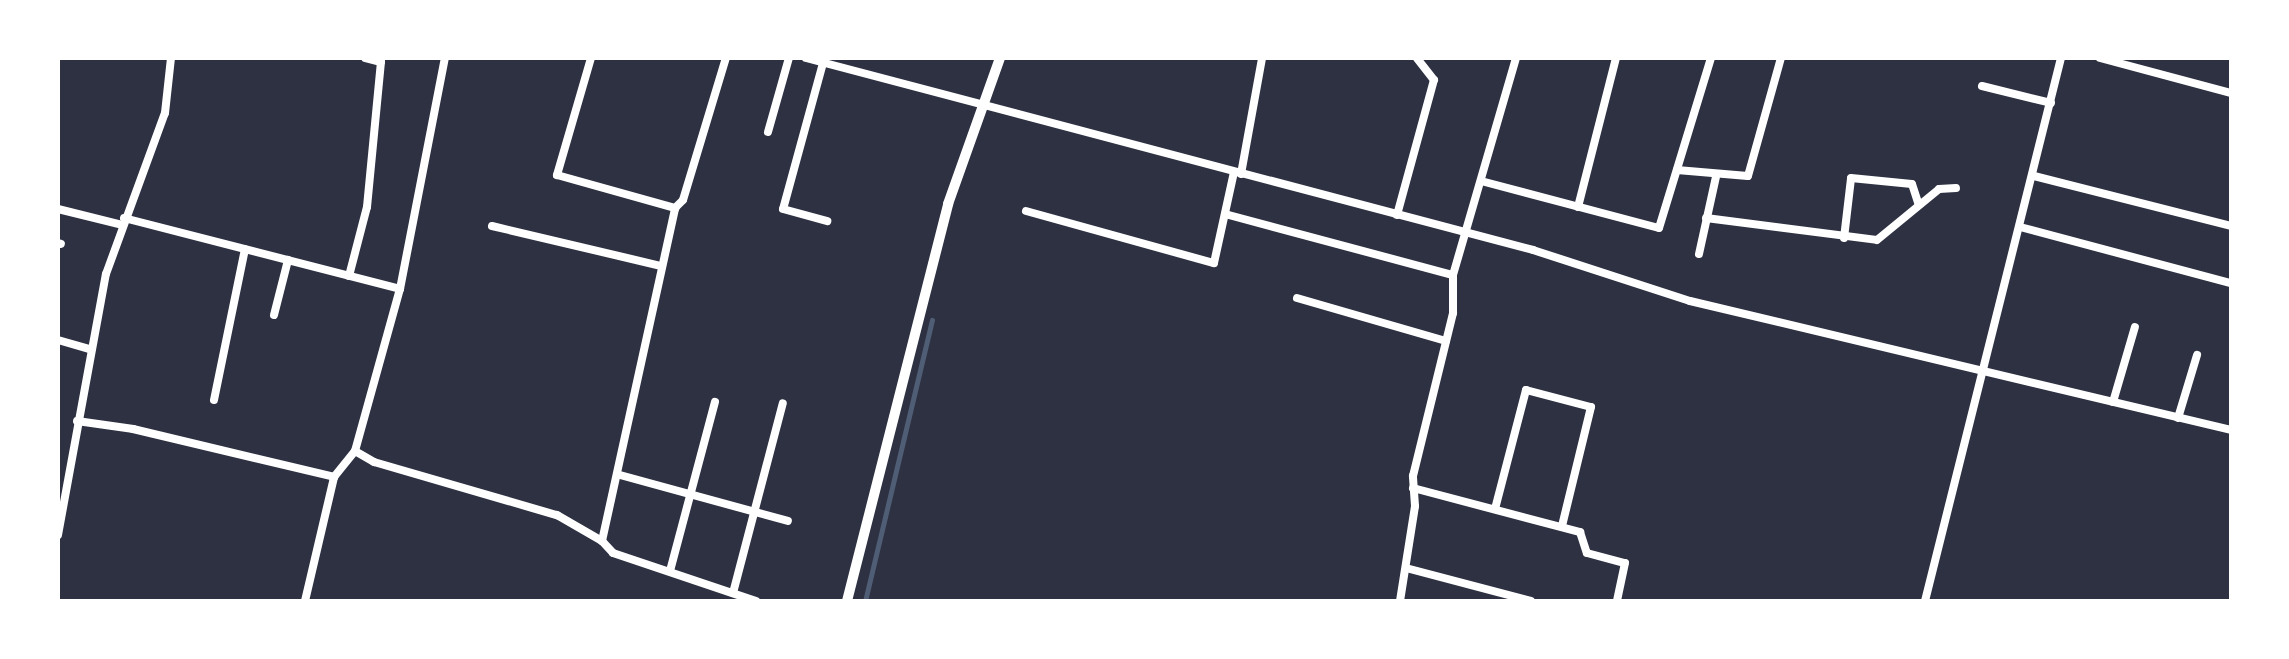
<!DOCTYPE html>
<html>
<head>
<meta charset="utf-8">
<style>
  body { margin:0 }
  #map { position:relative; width:2289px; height:659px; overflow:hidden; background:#2d3142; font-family:"Roboto Condensed",sans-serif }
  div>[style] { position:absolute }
  .stream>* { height:5px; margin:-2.5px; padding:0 2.5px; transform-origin:2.5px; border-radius:2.5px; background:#4f5d75 }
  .minor>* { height:8px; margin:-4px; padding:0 4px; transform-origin:4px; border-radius:4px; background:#fff }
  .tertiary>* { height:10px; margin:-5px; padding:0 5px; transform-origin:5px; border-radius:5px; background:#fff }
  span { translate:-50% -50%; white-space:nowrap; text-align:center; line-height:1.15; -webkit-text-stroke:8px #fff; paint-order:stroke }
  .frame { position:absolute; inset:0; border:60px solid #fff; pointer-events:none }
</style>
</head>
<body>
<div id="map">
  <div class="stream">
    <div style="left:865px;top:601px;width:289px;rotate:-76.6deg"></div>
  </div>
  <div class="minor">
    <div style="left:591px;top:58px;width:122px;rotate:106.2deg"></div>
    <div style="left:557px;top:175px;width:123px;rotate:15.6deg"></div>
    <div style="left:806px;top:58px;width:752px;rotate:14.79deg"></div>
    <div style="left:1533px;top:250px;width:165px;rotate:18deg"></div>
    <div style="left:1690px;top:301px;width:556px;rotate:13.41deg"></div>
    <div style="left:2100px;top:58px;width:136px;rotate:15deg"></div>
    <div style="left:823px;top:63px;width:151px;rotate:105.3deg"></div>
    <div style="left:783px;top:209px;width:46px;rotate:15.3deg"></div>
    <div style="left:1982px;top:86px;width:71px;rotate:13.8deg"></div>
    <div style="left:768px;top:132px;width:77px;rotate:-74.2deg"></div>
    <div style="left:1677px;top:170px;width:71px;rotate:4.8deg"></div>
    <div style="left:1748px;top:176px;width:123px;rotate:-74.4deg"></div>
    <div style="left:1241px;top:174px;width:118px;rotate:-79.7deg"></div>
    <div style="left:2034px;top:176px;width:203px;rotate:14.2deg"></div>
    <div style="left:1481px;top:181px;width:184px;rotate:14.8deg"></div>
    <div style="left:1659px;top:228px;width:178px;rotate:-73deg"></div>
    <div style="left:1578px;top:207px;width:154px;rotate:-75.7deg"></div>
    <div style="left:58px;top:209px;width:66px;rotate:14deg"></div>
    <div style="left:1026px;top:211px;width:195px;rotate:15.5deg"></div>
    <div style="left:1214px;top:263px;width:93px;rotate:-77.6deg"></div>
    <div style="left:1225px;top:214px;width:236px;rotate:15deg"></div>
    <div style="left:1397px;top:215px;width:140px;rotate:-74.7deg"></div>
    <div style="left:1434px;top:80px;width:28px;rotate:-128deg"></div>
    <div style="left:124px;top:218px;width:285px;rotate:14.4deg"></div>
    <div style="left:1706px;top:218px;width:172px;rotate:7.3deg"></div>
    <div style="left:1877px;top:240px;width:80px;rotate:-39.4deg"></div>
    <div style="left:1939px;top:189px;width:17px;rotate:-3deg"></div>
    <div style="left:492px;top:226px;width:174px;rotate:13.3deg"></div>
    <div style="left:2020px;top:227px;width:218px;rotate:14.9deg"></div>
    <div style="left:1844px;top:238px;width:60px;rotate:-83.3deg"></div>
    <div style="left:1851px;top:178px;width:61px;rotate:5.6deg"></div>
    <div style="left:1912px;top:184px;width:20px;rotate:72deg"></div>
    <div style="left:58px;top:243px;width:3px;rotate:18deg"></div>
    <div style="left:1699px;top:254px;width:79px;rotate:-77.6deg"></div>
    <div style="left:349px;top:276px;width:71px;rotate:-75.4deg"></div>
    <div style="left:367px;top:207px;width:146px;rotate:-84.5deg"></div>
    <div style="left:381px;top:62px;width:16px;rotate:-166deg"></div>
    <div style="left:1297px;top:298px;width:155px;rotate:16.1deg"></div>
    <div style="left:274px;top:315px;width:57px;rotate:-75.7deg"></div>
    <div style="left:58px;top:340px;width:33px;rotate:16deg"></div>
    <div style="left:214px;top:400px;width:154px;rotate:-78.4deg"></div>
    <div style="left:2113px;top:402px;width:78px;rotate:-73.7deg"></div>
    <div style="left:2178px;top:418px;width:66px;rotate:-73.2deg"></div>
    <div style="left:77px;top:421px;width:57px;rotate:8.1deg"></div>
    <div style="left:133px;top:429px;width:207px;rotate:13.4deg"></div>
    <div style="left:355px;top:451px;width:22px;rotate:30deg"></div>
    <div style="left:374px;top:462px;width:191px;rotate:16.2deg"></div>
    <div style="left:557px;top:515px;width:52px;rotate:30deg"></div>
    <div style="left:602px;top:541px;width:16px;rotate:47deg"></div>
    <div style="left:613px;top:553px;width:151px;rotate:18.6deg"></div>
    <div style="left:620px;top:475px;width:174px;rotate:15.3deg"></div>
    <div style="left:1413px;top:488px;width:173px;rotate:14.8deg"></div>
    <div style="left:1580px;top:532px;width:22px;rotate:72deg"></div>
    <div style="left:1587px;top:553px;width:39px;rotate:15deg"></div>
    <div style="left:1625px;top:563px;width:39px;rotate:102deg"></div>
    <div style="left:1495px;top:509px;width:123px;rotate:-75.4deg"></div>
    <div style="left:1526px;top:390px;width:67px;rotate:14.7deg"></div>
    <div style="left:1591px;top:407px;width:122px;rotate:103.7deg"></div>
    <div style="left:58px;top:535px;width:265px;rotate:-79.6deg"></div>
    <div style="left:106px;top:274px;width:171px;rotate:-69.9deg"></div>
    <div style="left:165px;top:113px;width:55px;rotate:-83.8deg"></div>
    <div style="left:602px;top:541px;width:341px;rotate:-77.6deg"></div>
    <div style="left:675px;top:208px;width:11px;rotate:-45deg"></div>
    <div style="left:683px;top:200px;width:148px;rotate:-73.2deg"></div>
    <div style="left:1406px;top:568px;width:129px;rotate:14.8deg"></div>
    <div style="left:670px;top:571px;width:175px;rotate:-75.1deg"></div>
    <div style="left:733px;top:593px;width:196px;rotate:-75.3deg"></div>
    <div style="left:305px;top:601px;width:127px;rotate:-76.8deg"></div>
    <div style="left:334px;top:477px;width:33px;rotate:-51deg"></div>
    <div style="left:355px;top:451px;width:168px;rotate:-74.5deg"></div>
    <div style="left:400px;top:289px;width:235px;rotate:-79deg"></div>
    <div style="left:1400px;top:601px;width:96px;rotate:-81deg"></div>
    <div style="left:1415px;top:506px;width:30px;rotate:-94deg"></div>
    <div style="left:1413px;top:476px;width:168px;rotate:-76.2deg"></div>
    <div style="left:1453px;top:313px;width:38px;rotate:-90deg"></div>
    <div style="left:1453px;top:275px;width:226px;rotate:-73.8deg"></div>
    <div style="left:1925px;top:601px;width:560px;rotate:-75.94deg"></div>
  </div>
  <div class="tertiary">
    <div style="left:847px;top:601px;width:410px;rotate:-75.7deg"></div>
    <div style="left:948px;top:204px;width:155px;rotate:-70.4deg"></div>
  </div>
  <div class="frame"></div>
</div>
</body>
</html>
